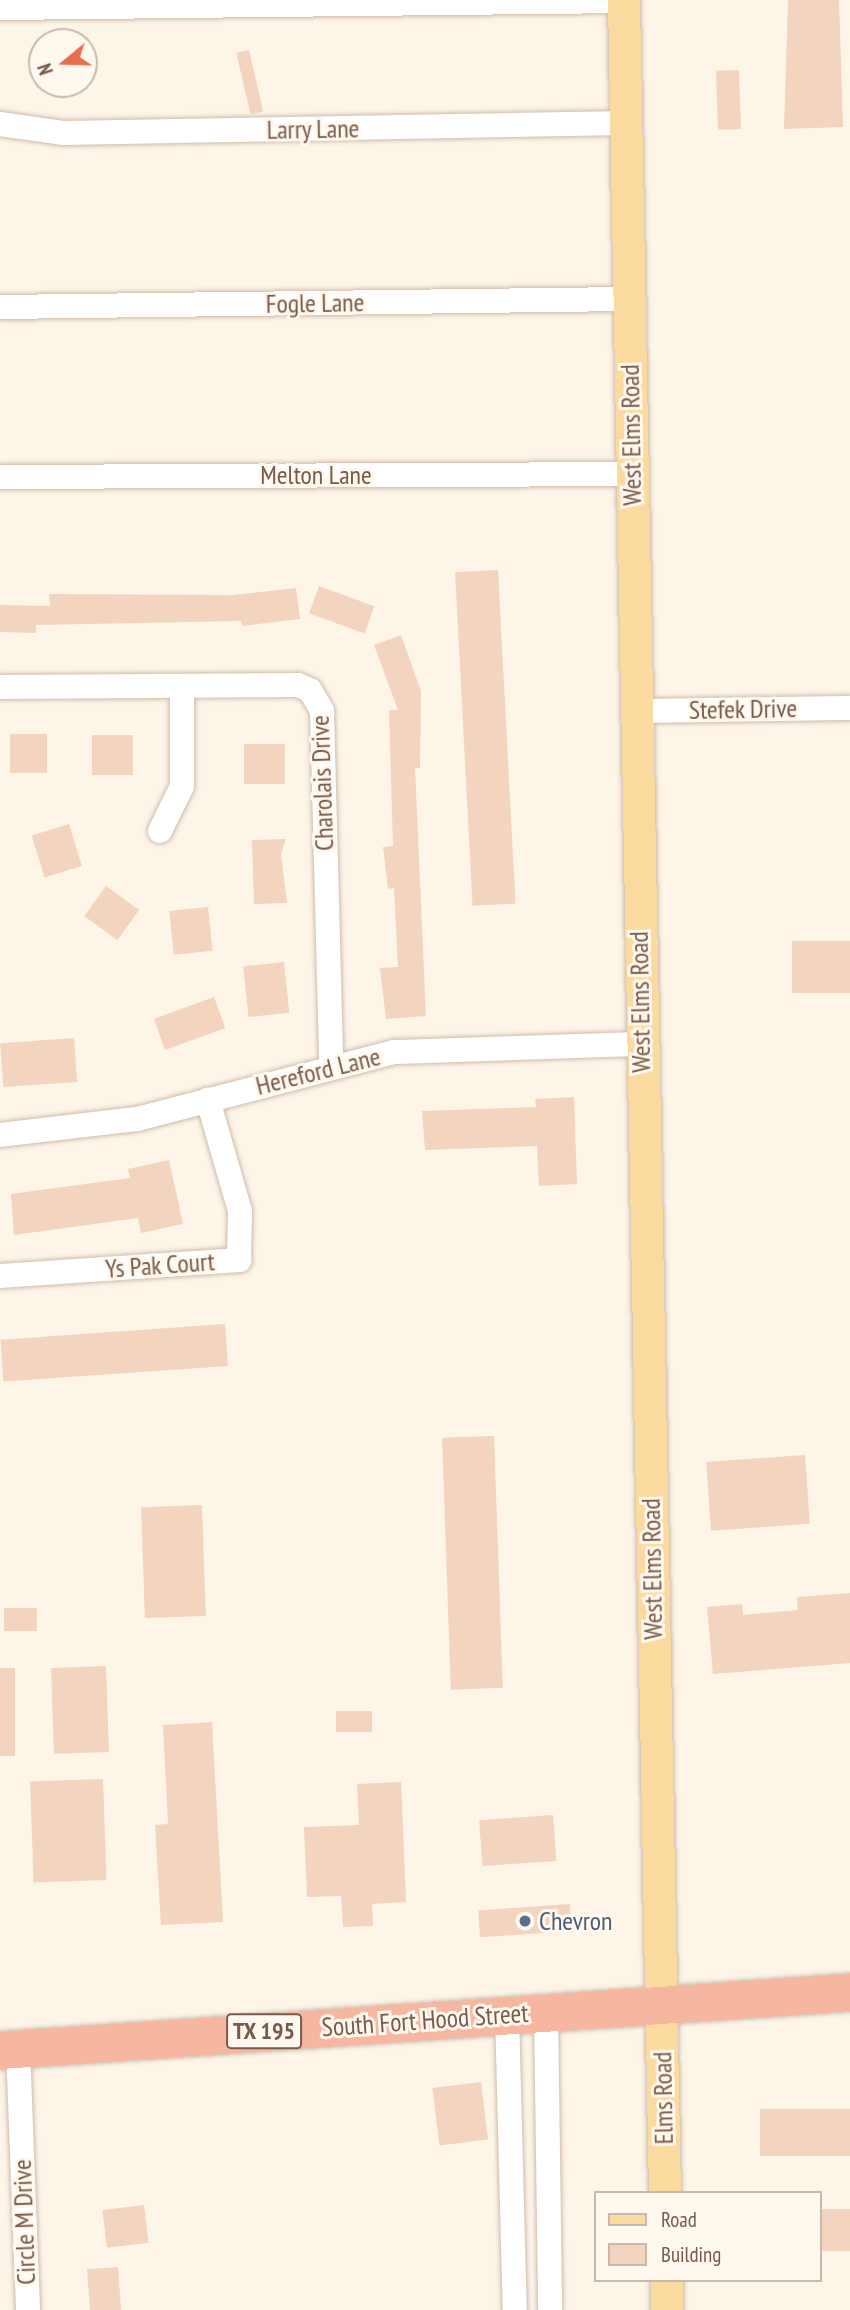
<!DOCTYPE html>
<html>
<head>
<meta charset="utf-8">
<style>
  body { margin:0 }
  #map { position:relative; width:850px; height:2310px; overflow:hidden; background:#fdf5e8; font-family:"PT Sans Narrow",sans-serif }
  div>[style] { position:absolute }
  .building>* { inset:0; background:#f2d4bf; transform-origin:0 0 }
  .roads { filter:drop-shadow(0 0 2px #cfbcad) drop-shadow(0 0 2px #cfbcad) }
  .minor>* { height:24px; margin:-12px; padding:0 12px; transform-origin:12px; border-radius:12px; background:#fff }
  .major>* { height:32px; margin:-16px; padding:0 16px; transform-origin:16px; border-radius:16px; background:#fbdaa0 }
  .highway>* { height:37px; margin:-18.5px; padding:0 18.5px; transform-origin:18.5px; border-radius:18.5px; background:#f7b69f }
  .dots>* { width:19px; height:19px; translate:-50% -50%; box-sizing:border-box; border:4px solid #fff8ee; border-radius:50% }
  span { translate:-50% -50%; white-space:nowrap; text-align:center; line-height:1.15; -webkit-text-stroke:6px #fff8ee; paint-order:stroke }
  .shield-label span { padding:2px 5px; background:#fff8ee; border:2px solid; border-radius:5px; -webkit-text-stroke-width:0 }
  .shield-label { font-size:24px; color:#775b4b; font-weight:700 }
  .street-label { font-size:26px; color:#775b4b }
  .service-label { font-size:26px; color:#4e5e75 }
  .left { translate:0 -50%; text-align:left }
  .legend { position:absolute; left:594px; top:2191px; width:228px; height:91px; box-sizing:border-box; background:#fff8ee; border:2px solid #c9b9ad; margin:0; padding:9px 12px; list-style:none; font-size:21px; color:#775b4b }
  .legend li { display:flex; align-items:center; gap:14px; height:35px }
  .legend b { width:35px; border:2px solid #c9b9ad }
  .north { position:absolute; left:28px; top:28px; width:70px; height:70px; box-sizing:border-box; background:#fff8ee; border:2px solid #c9b9ad; border-radius:50%; rotate:251deg; font-size:19px; font-weight:700; line-height:28px; text-align:center; color:#775b4b }
  .north::after { content:''; display:block; margin:auto; width:24px; height:32px; background:#e6704d; clip-path:polygon(50% 0,100% 100%,50% 72%,0 100%) }
</style>
</head>
<body>
<div id="map">
  <div class="building">
    <div style="clip-path:polygon(788px 0,839px 0,843px 127px,784px 129px)"></div>
    <div style="left:249px;top:50px;width:63px;height:13px;rotate:77deg"></div>
    <div style="left:739px;top:70px;width:59px;height:23px;rotate:88deg"></div>
    <div style="left:498px;top:570px;width:334px;height:43px;rotate:87deg"></div>
    <div style="left:319px;top:586px;width:59px;height:29px;rotate:20deg"></div>
    <div style="clip-path:polygon(296px 588px,300px 619px,242px 626px,241px 621px,36px 625px,36px 633px,0 632px,0 605px,50px 606px,49px 594px,233px 595px)"></div>
    <div style="clip-path:polygon(401px 635px,421px 691px,420px 768px,415px 768px,426px 1016px,386px 1019px,380px 968px,398px 967px,394px 888px,388px 889px,383px 847px,393px 846px,389px 710px,398px 710px,374px 645px)"></div>
    <div style="left:47px;top:734px;width:39px;height:37px;rotate:90deg"></div>
    <div style="left:92px;top:735px;width:41px;height:40px"></div>
    <div style="left:244px;top:744px;width:41px;height:40px"></div>
    <div style="left:69px;top:824px;width:44px;height:39px;rotate:73deg"></div>
    <div style="clip-path:polygon(286px 839px,281px 854px,287px 903px,254px 904px,252px 840px)"></div>
    <div style="left:106px;top:886px;width:41px;height:37px;rotate:36deg"></div>
    <div style="left:208px;top:907px;width:44px;height:39px;rotate:84deg"></div>
    <div style="left:850px;top:941px;width:52px;height:58px;rotate:90deg"></div>
    <div style="left:284px;top:962px;width:51px;height:41px;rotate:84deg"></div>
    <div style="left:214px;top:997px;width:33px;height:64px;rotate:70deg"></div>
    <div style="left:74px;top:1038px;width:44px;height:74px;rotate:86deg"></div>
    <div style="clip-path:polygon(574px 1097px,577px 1184px,539px 1186px,537px 1146px,425px 1150px,422px 1111px,536px 1107px,535px 1099px)"></div>
    <div style="clip-path:polygon(169px 1160px,183px 1224px,141px 1233px,138px 1218px,14px 1235px,11px 1194px,130px 1178px,128px 1169px)"></div>
    <div style="left:225px;top:1324px;width:42px;height:225px;rotate:86deg"></div>
    <div style="left:494px;top:1436px;width:252px;height:52px;rotate:88deg"></div>
    <div style="left:805px;top:1455px;width:69px;height:99px;rotate:86deg"></div>
    <div style="left:202px;top:1505px;width:111px;height:61px;rotate:88deg"></div>
    <div style="clip-path:polygon(850px 1593px,850px 1663px,713px 1674px,707px 1607px,742px 1604px,743px 1615px,798px 1610px,797px 1597px)"></div>
    <div style="left:4px;top:1608px;width:33px;height:23px"></div>
    <div style="left:106px;top:1666px;width:86px;height:55px;rotate:88deg"></div>
    <div style="left:0;top:1668px;width:15px;height:88px"></div>
    <div style="left:336px;top:1711px;width:36px;height:21px"></div>
    <div style="clip-path:polygon(212px 1722px,223px 1922px,161px 1925px,155px 1825px,168px 1824px,163px 1725px)"></div>
    <div style="left:103px;top:1779px;width:101px;height:73px;rotate:88deg"></div>
    <div style="clip-path:polygon(401px 1782px,406px 1902px,372px 1904px,373px 1926px,343px 1927px,341px 1896px,307px 1897px,304px 1827px,359px 1825px,357px 1784px)"></div>
    <div style="left:553px;top:1815px;width:46px;height:74px;rotate:86deg"></div>
    <div style="left:570px;top:1904px;width:27px;height:92px;rotate:86deg"></div>
    <div style="left:481px;top:2082px;width:58px;height:49px;rotate:83deg"></div>
    <div style="left:850px;top:2109px;width:47px;height:90px;rotate:90deg"></div>
    <div style="left:144px;top:2205px;width:38px;height:42px;rotate:83deg"></div>
    <div style="left:850px;top:2209px;width:42px;height:30px;rotate:90deg"></div>
    <div style="left:118px;top:2267px;width:43px;height:31px;rotate:86deg"></div>
  </div>
  <div class="roads">
    <div class="minor">
      <div style="left:0;top:8px;width:624px;rotate:-0.64deg"></div>
      <div style="left:0;top:124px;width:65px;rotate:8deg"></div>
      <div style="left:64px;top:133px;width:562px;rotate:-1.02deg"></div>
      <div style="left:0;top:307px;width:629px;rotate:-0.73deg"></div>
      <div style="left:0;top:477px;width:632px;rotate:-0.27deg"></div>
      <div style="left:0;top:687px;width:298px;rotate:-0.4deg"></div>
      <div style="left:298px;top:685px;width:13px;rotate:23deg"></div>
      <div style="left:310px;top:690px;width:24px;rotate:60deg"></div>
      <div style="left:322px;top:711px;width:353px;rotate:88.5deg"></div>
      <div style="left:635px;top:711px;width:215px;rotate:-0.8deg"></div>
      <div style="left:160px;top:831px;width:50px;rotate:-63.9deg"></div>
      <div style="left:182px;top:786px;width:100px;rotate:-90deg"></div>
      <div style="left:0;top:1135px;width:138px;rotate:-6.7deg"></div>
      <div style="left:137px;top:1119px;width:266px;rotate:-14.6deg"></div>
      <div style="left:394px;top:1052px;width:246px;rotate:-1.9deg"></div>
      <div style="left:0;top:1276px;width:240px;rotate:-3.8deg"></div>
      <div style="left:239px;top:1260px;width:49px;rotate:-88.8deg"></div>
      <div style="left:240px;top:1211px;width:116px;rotate:-106.1deg"></div>
      <div style="left:546px;top:2011px;width:299px;rotate:89.2deg"></div>
      <div style="left:507px;top:2014px;width:296px;rotate:88.5deg"></div>
      <div style="left:18px;top:2049px;width:261px;rotate:87.8deg"></div>
    </div>
    <div class="major">
      <div style="left:624px;top:0;width:2193px;rotate:88.93deg"></div>
      <div style="left:667px;top:2280px;width:30px;rotate:90deg"></div>
    </div>
    <div class="highway">
      <div style="left:0;top:2050px;width:852px;rotate:-3.9deg"></div>
    </div>
  </div>
  <div class="dots">
    <div style="left:525px;top:1921px;background:#5c6f8a"></div>
  </div>
  <div class="shield-label">
    <span style="left:264px;top:2031px">TX 195</span>
  </div>
  <div class="street-label">
    <span style="left:313px;top:129px;rotate:-1deg">Larry Lane</span>
    <span style="left:315px;top:303px;rotate:-1deg">Fogle Lane</span>
    <span style="left:631px;top:435px;rotate:-91deg">West Elms Road</span>
    <span style="left:316px;top:475px">Melton Lane</span>
    <span style="left:743px;top:709px;rotate:-1deg">Stefek Drive</span>
    <span style="left:322px;top:783px;rotate:-92deg">Charolais Drive</span>
    <span style="left:640px;top:1002px;rotate:-91deg">West Elms Road</span>
    <span style="left:318px;top:1071px;rotate:-14deg">Hereford Lane</span>
    <span style="left:160px;top:1265px;rotate:-4deg">Ys Pak Court</span>
    <span style="left:652px;top:1569px;rotate:-91deg">West Elms Road</span>
    <span style="left:425px;top:2020px;rotate:-4deg">South Fort Hood Street</span>
    <span style="left:663px;top:2098px;rotate:-91deg">Elms Road</span>
    <span style="left:24px;top:2222px;rotate:-92deg">Circle M Drive</span>
  </div>
  <div class="service-label">
    <span class="left" style="left:539px;top:1921px">Chevron</span>
  </div>
  <ul class="legend">
  <li><b style="height:9px;background:#fbdaa0"></b>Road</li>
  <li><b style="height:19px;background:#f2d4bf"></b>Building</li>
  </ul>
  <div class="north">N</div>
</div>
</body>
</html>
